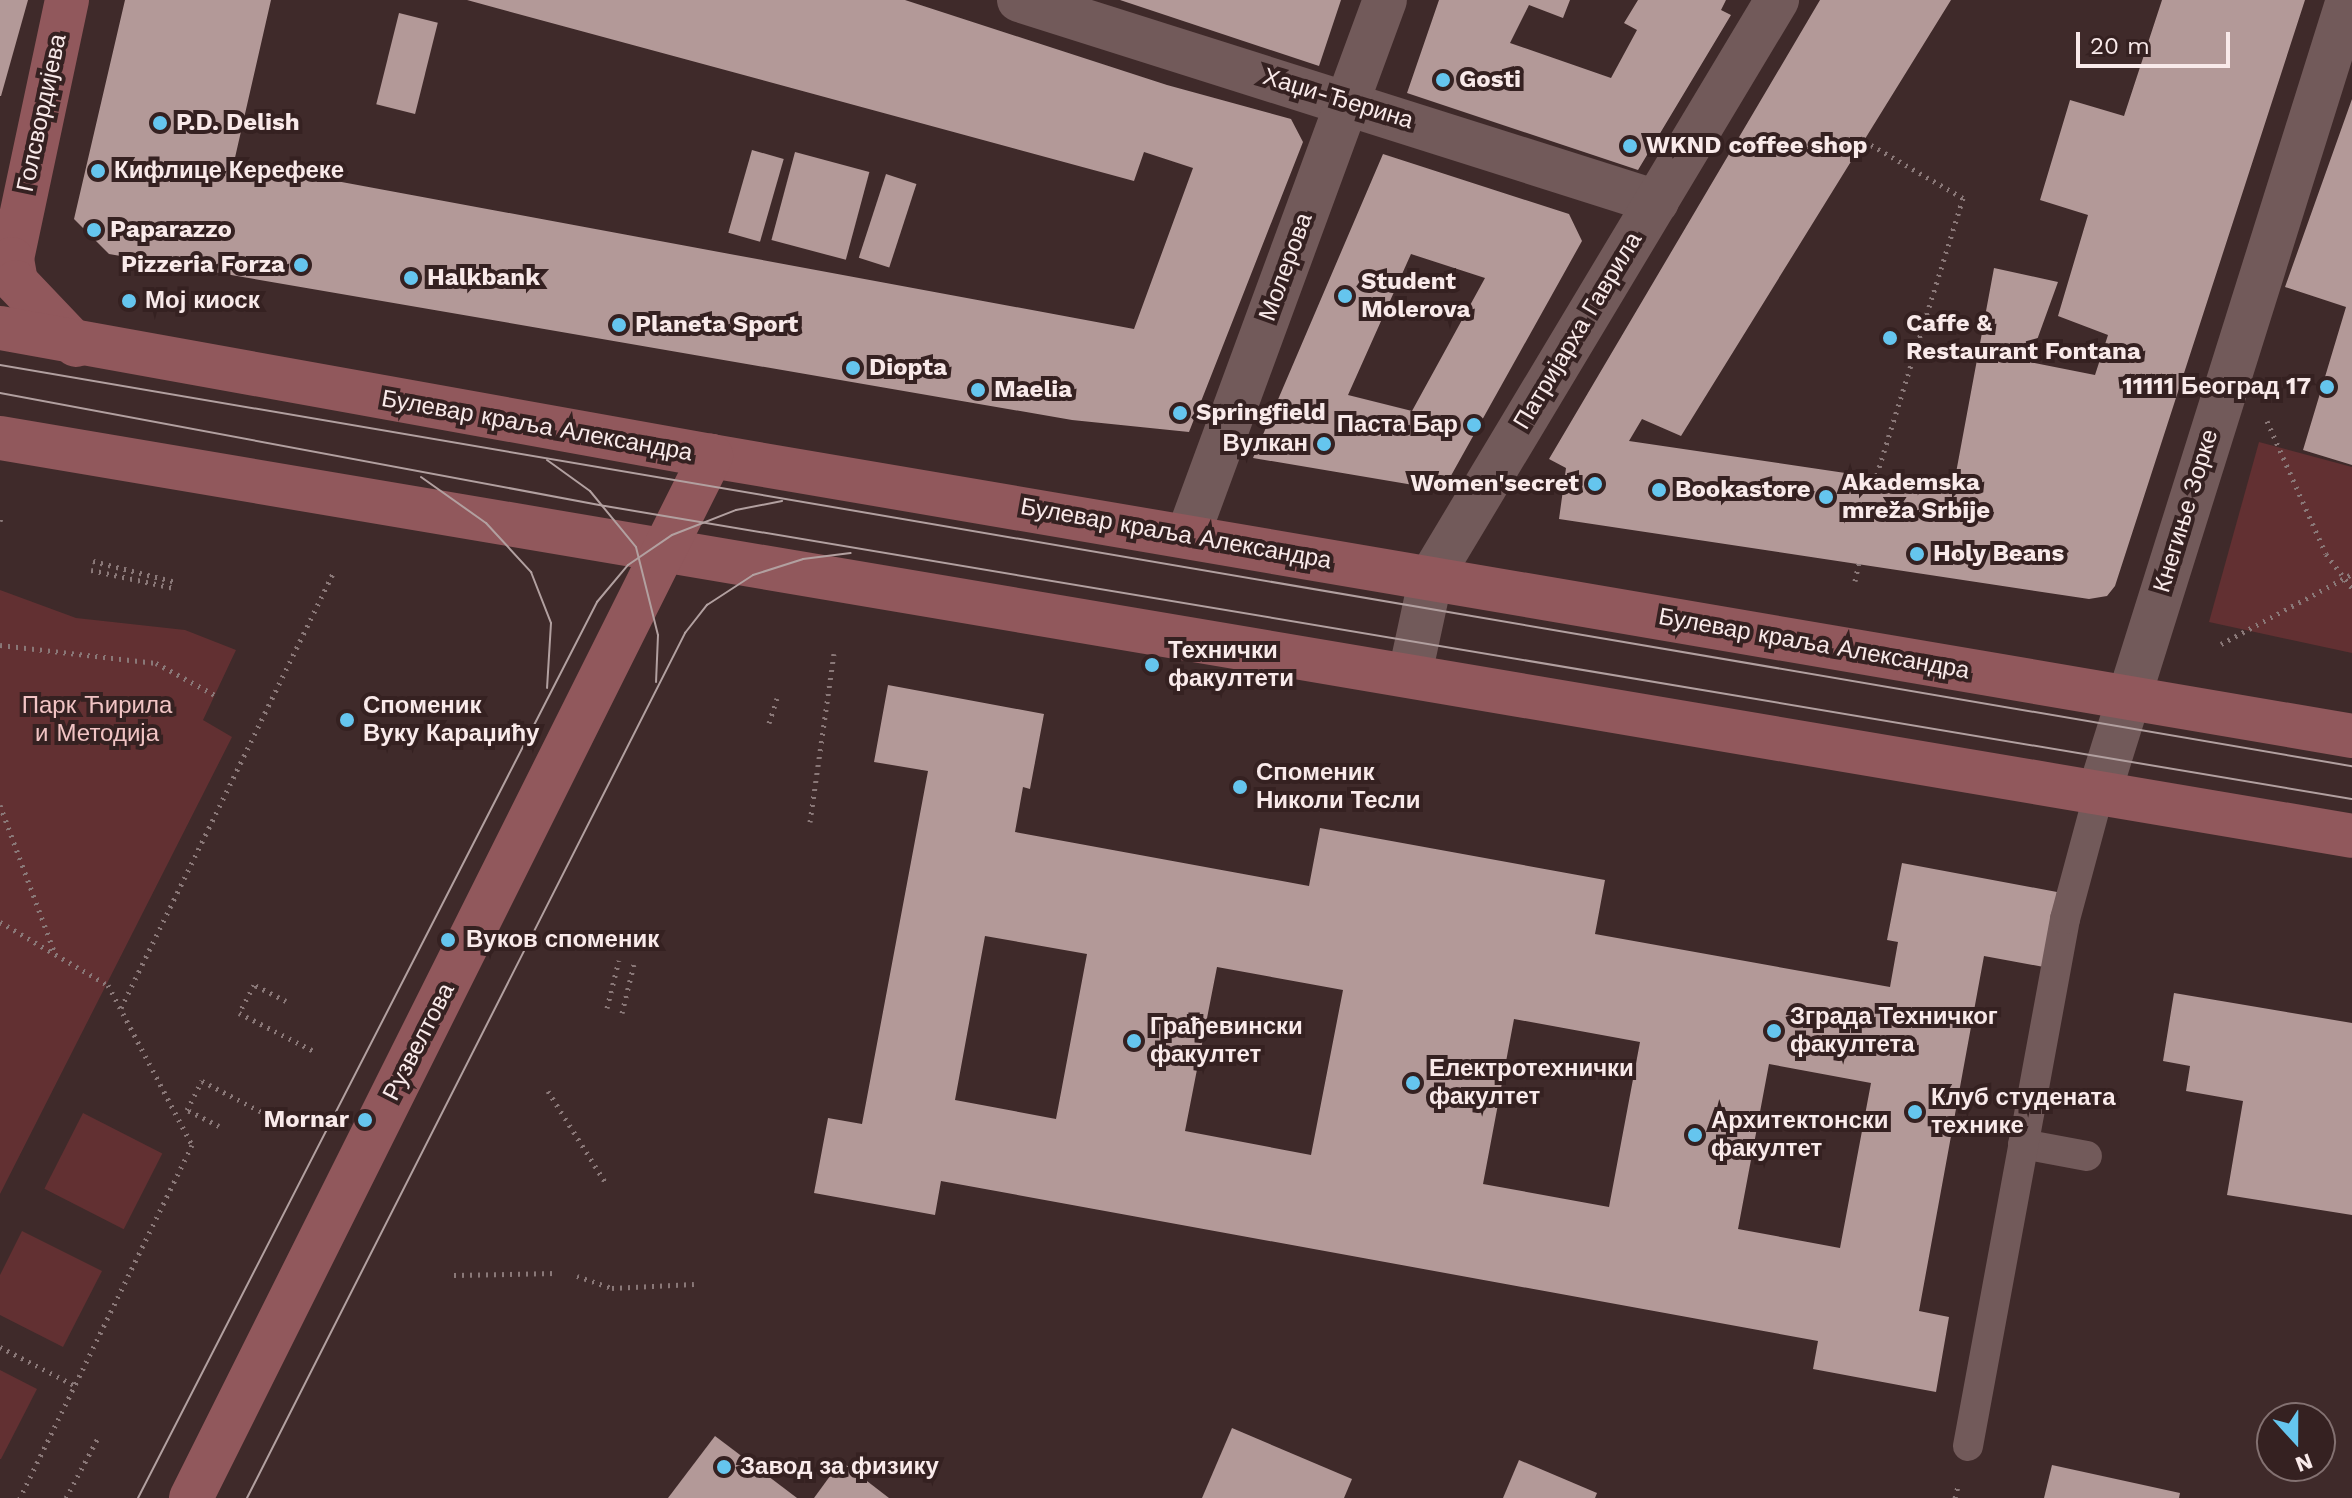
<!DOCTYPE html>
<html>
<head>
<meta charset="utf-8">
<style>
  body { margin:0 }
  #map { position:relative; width:2352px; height:1498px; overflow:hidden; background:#3f2a2a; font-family:"Work Sans",sans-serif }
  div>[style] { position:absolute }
  .green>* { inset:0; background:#623032; transform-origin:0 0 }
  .building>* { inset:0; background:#b39998; transform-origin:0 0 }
  .path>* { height:5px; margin-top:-2.5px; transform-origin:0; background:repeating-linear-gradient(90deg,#8a7878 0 2px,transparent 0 8px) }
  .service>* { height:30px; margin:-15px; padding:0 15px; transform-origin:15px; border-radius:15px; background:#725a5a }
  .minor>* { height:44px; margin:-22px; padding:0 22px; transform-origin:22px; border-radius:22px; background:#725a5a }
  .tertiary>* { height:44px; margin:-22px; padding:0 22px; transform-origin:22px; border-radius:22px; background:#725a5a }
  .secondary>* { height:44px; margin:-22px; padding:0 22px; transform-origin:22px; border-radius:22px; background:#91585c }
  .tram>* { height:2px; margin:-1px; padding:0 1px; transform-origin:1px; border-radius:1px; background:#b2a0a0 }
  .dots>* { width:22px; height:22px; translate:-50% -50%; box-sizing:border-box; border:4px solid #352121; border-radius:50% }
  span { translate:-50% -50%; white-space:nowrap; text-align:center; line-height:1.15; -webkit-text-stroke:8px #352121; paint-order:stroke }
  .poi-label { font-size:24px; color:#f9eaea; font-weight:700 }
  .left { translate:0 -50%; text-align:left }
  .right { translate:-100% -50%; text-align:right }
  .street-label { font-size:24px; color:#f9eaea }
  .park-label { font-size:24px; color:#f1c4c4 }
  .north { position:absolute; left:2256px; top:1402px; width:80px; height:80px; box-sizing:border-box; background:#352121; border:2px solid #837171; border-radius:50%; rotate:159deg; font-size:22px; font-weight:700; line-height:32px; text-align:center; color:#f9eaea }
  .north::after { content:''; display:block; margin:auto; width:28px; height:36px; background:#65c5ee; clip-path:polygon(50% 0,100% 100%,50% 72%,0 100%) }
  .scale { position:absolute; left:2076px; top:32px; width:154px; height:36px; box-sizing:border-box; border:4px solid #f9eaea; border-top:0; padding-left:10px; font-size:24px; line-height:28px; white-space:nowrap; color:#f9eaea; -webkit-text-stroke:6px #352121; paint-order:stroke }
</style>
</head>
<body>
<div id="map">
  <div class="green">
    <div style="clip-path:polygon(2259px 442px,2352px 467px,2352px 653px,2209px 622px)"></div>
    <div style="clip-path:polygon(0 590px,76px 618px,185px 630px,236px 650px,203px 720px,232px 737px,0 1194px)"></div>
    <div style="left:83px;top:1113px;width:89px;height:85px;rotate:27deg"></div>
    <div style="clip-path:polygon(22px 1231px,102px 1271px,63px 1347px,0 1315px,0 1275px)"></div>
    <div style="clip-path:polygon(0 1370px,37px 1389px,1px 1459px,0 1459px)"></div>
  </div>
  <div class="building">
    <div style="clip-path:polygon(0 0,28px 0,1px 96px,0 96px)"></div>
    <div style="clip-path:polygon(125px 0,271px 0,234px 162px,1134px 329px,1193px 168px,1144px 152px,1134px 181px,467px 0,905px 0,1167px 85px,1291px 119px,1303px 142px,1189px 432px,1072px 420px,109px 254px,74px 219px)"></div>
    <div style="clip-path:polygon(1120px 0,1341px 0,1319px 66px)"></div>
    <div style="clip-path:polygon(1439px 0,1570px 0,1563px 18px,1529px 5px,1510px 43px,1611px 78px,1637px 30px,1624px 23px,1638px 0,1726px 0,1721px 10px,1731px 15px,1638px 170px,1407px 93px)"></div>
    <div style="clip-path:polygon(1820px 0,1951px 0,1681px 436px,1642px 419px,1629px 441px,1953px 489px,1994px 268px,2058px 282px,2029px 362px,2095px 375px,2108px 335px,2058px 316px,2088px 215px,2040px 200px,2070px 100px,2124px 116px,2162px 0,2305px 0,2115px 586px,2107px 596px,2089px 599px,1559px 519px,1566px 468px,1549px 459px)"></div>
    <div style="left:399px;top:13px;width:40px;height:94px;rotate:14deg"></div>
    <div style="clip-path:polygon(2352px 99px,2352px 465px,2303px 450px,2346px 307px,2285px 287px)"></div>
    <div style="left:752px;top:150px;width:33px;height:86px;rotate:16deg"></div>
    <div style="left:795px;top:152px;width:77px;height:91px;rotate:15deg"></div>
    <div style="clip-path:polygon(evenodd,1383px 154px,1569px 214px,1582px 241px,1443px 490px,1253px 458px,1383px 154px,1411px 254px,1485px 278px,1412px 411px,1348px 395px,1411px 254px)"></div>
    <div style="left:886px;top:174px;width:32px;height:88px;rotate:18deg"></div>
    <div style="clip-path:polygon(evenodd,888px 685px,1044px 714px,1030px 789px,1023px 787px,1015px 832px,1309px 886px,1320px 828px,1605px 880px,1595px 934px,1890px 987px,1898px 942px,1887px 940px,1902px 863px,2057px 892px,2044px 967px,1984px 956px,1919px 1311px,1949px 1317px,1936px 1392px,1813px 1369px,1818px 1341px,941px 1181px,935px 1215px,814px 1193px,828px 1118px,862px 1124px,928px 771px,874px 762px,888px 685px,985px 936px,1087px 954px,1056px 1119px,955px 1100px,985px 936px,888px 685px,1217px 967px,1343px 990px,1311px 1155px,1185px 1131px,1217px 967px,888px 685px,1514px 1019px,1640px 1042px,1609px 1207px,1483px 1184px,1514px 1019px,888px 685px,1769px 1064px,1871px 1083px,1840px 1248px,1738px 1229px,1769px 1064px)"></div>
    <div style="clip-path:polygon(2174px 993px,2352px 1023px,2352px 1215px,2227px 1195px,2243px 1101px,2186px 1091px,2190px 1066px,2163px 1061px)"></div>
    <div style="clip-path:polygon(1232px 1428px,1352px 1479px,1344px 1498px,1202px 1498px)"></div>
    <div style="clip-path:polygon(715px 1436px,797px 1498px,668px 1498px)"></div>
    <div style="clip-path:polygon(1519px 1460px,1597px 1493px,1595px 1498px,1503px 1498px)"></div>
    <div style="clip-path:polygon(841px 1461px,889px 1498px,814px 1498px)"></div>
    <div style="clip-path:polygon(2052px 1465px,2180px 1493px,2179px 1498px,2044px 1498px)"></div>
  </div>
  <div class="path">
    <div style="left:1864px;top:141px;width:114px;rotate:29.9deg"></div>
    <div style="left:1963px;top:198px;width:292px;rotate:107.3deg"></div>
    <div style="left:2267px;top:421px;width:145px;rotate:66.1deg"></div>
    <div style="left:2326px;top:554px;width:43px;rotate:52.6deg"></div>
    <div style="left:0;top:521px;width:7px;rotate:-74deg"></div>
    <div style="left:93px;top:561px;width:86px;rotate:14.2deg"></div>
    <div style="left:91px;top:570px;width:85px;rotate:12.2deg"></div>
    <div style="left:1855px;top:581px;width:19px;rotate:-78deg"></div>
    <div style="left:2221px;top:644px;width:149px;rotate:-28.1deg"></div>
    <div style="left:0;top:645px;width:157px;rotate:6.6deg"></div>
    <div style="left:156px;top:663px;width:67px;rotate:28.5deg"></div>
    <div style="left:769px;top:723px;width:26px;rotate:-72deg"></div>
    <div style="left:0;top:805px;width:159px;rotate:69.7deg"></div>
    <div style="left:810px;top:822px;width:170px;rotate:-81.9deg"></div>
    <div style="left:0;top:922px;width:125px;rotate:30.3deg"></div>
    <div style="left:108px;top:985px;width:181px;rotate:62.3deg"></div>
    <div style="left:192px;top:1145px;width:393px;rotate:116deg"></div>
    <div style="left:286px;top:1001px;width:36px;rotate:-153deg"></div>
    <div style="left:254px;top:985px;width:32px;rotate:118deg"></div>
    <div style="left:239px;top:1013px;width:86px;rotate:26.9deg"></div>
    <div style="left:121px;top:1008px;width:486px;rotate:-64deg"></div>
    <div style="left:607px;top:1008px;width:49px;rotate:-76deg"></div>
    <div style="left:622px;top:1013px;width:50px;rotate:-76.2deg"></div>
    <div style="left:548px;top:1091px;width:107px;rotate:57.9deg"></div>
    <div style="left:219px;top:1126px;width:36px;rotate:-153deg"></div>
    <div style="left:187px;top:1110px;width:33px;rotate:-63deg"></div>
    <div style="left:202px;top:1081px;width:89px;rotate:27.4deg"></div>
    <div style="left:454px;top:1275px;width:102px;rotate:-1.1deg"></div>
    <div style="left:577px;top:1276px;width:37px;rotate:19deg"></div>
    <div style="left:612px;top:1288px;width:82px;rotate:-2.8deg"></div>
    <div style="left:0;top:1347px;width:85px;rotate:27.2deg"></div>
    <div style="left:66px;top:1498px;width:70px;rotate:-62deg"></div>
    <div style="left:1955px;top:1498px;width:12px;rotate:-76deg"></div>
  </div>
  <div class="service">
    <div style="left:2023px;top:1144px;width:65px;rotate:10.6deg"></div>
    <div style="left:1968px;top:1446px;width:536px;rotate:-79.57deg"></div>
    <div style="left:2065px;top:919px;width:131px;rotate:-74.9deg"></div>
  </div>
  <div class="minor">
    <div style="left:1019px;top:0;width:669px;rotate:17.57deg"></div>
    <div style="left:1188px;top:535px;width:570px;rotate:-69.79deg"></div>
    <div style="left:1410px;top:674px;width:99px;rotate:-77.8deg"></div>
    <div style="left:1431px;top:577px;width:673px;rotate:-59.05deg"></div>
  </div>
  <div class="tertiary">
    <div style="left:2099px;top:793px;width:831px;rotate:-72.57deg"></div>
  </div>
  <div class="secondary">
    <div style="left:67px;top:0;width:265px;rotate:102deg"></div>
    <div style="left:12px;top:259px;width:23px;rotate:80deg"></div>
    <div style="left:16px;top:282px;width:87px;rotate:46.4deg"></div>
    <div style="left:0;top:328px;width:722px;rotate:10.21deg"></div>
    <div style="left:711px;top:456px;width:1665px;rotate:9.68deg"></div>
    <div style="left:0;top:438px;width:2385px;rotate:9.6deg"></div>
    <div style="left:191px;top:1498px;width:1165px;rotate:-63.48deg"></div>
  </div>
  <div class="tram">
    <div style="left:0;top:365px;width:2386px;rotate:9.68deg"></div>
    <div style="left:0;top:393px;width:615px;rotate:10.58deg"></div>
    <div style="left:605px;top:506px;width:1771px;rotate:9.52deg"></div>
    <div style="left:547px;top:460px;width:53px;rotate:35.8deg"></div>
    <div style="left:590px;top:491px;width:72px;rotate:50.6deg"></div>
    <div style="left:636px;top:547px;width:91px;rotate:76deg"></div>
    <div style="left:658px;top:635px;width:47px;rotate:92.4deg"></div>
    <div style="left:421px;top:477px;width:80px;rotate:35.3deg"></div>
    <div style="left:486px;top:523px;width:67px;rotate:47.4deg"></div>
    <div style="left:531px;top:572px;width:55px;rotate:68.6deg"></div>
    <div style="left:551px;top:623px;width:65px;rotate:93.5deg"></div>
    <div style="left:138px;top:1498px;width:1007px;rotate:-62.87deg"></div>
    <div style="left:597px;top:602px;width:48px;rotate:-50deg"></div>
    <div style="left:628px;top:565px;width:53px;rotate:-34.3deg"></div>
    <div style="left:672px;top:535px;width:69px;rotate:-21.3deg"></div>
    <div style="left:736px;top:510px;width:47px;rotate:-11.1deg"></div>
    <div style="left:247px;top:1498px;width:970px;rotate:-63.14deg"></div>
    <div style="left:685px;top:633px;width:36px;rotate:-52deg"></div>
    <div style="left:707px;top:605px;width:55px;rotate:-33.1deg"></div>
    <div style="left:753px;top:575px;width:52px;rotate:-17.7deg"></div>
    <div style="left:803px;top:559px;width:48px;rotate:-7.1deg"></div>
  </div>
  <div class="dots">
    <div style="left:1443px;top:80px;background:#65c5ee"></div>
    <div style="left:160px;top:123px;background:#65c5ee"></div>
    <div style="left:1630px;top:146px;background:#65c5ee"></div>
    <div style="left:98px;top:171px;background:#65c5ee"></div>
    <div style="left:94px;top:230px;background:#65c5ee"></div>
    <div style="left:301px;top:265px;background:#65c5ee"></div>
    <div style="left:411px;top:278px;background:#65c5ee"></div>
    <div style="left:1345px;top:296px;background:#65c5ee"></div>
    <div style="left:129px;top:301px;background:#65c5ee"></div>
    <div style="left:619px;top:325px;background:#65c5ee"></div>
    <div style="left:1890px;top:338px;background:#65c5ee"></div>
    <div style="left:853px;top:368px;background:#65c5ee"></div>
    <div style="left:2327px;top:387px;background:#65c5ee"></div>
    <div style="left:978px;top:390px;background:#65c5ee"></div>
    <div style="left:1180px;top:413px;background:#65c5ee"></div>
    <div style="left:1474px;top:425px;background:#65c5ee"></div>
    <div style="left:1324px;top:444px;background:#65c5ee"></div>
    <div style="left:1595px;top:484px;background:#65c5ee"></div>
    <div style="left:1659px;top:490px;background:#65c5ee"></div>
    <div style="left:1826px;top:497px;background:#65c5ee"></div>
    <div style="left:1917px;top:554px;background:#65c5ee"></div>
    <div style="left:1152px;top:665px;background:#65c5ee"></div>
    <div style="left:347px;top:720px;background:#65c5ee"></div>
    <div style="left:1240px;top:787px;background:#65c5ee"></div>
    <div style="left:448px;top:940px;background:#65c5ee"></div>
    <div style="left:1774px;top:1031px;background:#65c5ee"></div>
    <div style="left:1134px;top:1041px;background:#65c5ee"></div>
    <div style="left:1413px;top:1083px;background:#65c5ee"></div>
    <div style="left:1915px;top:1112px;background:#65c5ee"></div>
    <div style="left:365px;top:1120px;background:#65c5ee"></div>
    <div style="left:1695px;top:1135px;background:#65c5ee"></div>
    <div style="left:724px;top:1467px;background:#65c5ee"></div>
  </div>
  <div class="poi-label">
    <span class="left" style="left:1459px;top:80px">Gosti</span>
    <span class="left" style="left:176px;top:123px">P.D. Delish</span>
    <span class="left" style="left:1646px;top:146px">WKND coffee shop</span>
    <span class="left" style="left:114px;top:171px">Кифлице Керефеке</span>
    <span class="left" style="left:110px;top:230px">Paparazzo</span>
    <span class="right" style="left:285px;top:265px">Pizzeria Forza</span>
    <span class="left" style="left:427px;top:278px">Halkbank</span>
    <span class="left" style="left:1361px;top:296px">Student<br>Molerova</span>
    <span class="left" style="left:145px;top:301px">Мој киоск</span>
    <span class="left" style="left:1906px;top:338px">Caffe &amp;<br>Restaurant Fontana</span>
    <span class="left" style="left:635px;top:325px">Planeta Sport</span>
    <span class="left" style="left:869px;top:368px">Diopta</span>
    <span class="right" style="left:2311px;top:387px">11111 Београд 17</span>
    <span class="left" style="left:994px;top:390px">Maelia</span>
    <span class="left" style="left:1196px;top:413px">Springfield</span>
    <span class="right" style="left:1458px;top:425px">Паста Бар</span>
    <span class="right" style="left:1308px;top:444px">Вулкан</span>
    <span class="left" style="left:1842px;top:497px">Akademska<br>mreža Srbije</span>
    <span class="right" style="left:1579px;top:484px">Women'secret</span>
    <span class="left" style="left:1675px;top:490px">Bookastore</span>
    <span class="left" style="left:1933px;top:554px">Holy Beans</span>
    <span class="left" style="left:1168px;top:665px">Технички<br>факултети</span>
    <span class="left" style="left:363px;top:720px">Споменик<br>Вуку Караџићу</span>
    <span class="left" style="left:1256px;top:787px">Споменик<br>Николи Тесли</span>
    <span class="left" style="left:466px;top:940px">Вуков споменик</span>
    <span class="left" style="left:1790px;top:1031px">Зграда Техничког<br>факултета</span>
    <span class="left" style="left:1150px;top:1041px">Грађевински<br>факултет</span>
    <span class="left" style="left:1429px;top:1083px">Електротехнички<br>факултет</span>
    <span class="left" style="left:1931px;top:1112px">Клуб студената<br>технике</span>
    <span class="right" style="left:349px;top:1120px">Mornar</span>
    <span class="left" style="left:1711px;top:1135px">Архитектонски<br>факултет</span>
    <span class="left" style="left:740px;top:1467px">Завод за физику</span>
  </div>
  <div class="street-label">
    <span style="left:1338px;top:99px;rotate:17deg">Хаџи-Ђерина</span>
    <span style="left:42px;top:113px;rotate:-78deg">Голсвордијева</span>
    <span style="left:1286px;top:267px;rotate:-70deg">Молерова</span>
    <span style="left:1578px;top:331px;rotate:-59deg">Патријарха Гаврила</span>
    <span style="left:537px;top:426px;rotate:10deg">Булевар краља Александра</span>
    <span style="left:2186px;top:511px;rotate:-73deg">Кнегиње Зорке</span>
    <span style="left:1176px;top:534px;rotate:10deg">Булевар краља Александра</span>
    <span style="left:1814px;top:644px;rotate:10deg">Булевар краља Александра</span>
    <span style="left:419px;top:1042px;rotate:-63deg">Рузвелтова</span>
  </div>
  <div class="park-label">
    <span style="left:97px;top:720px">Парк Ћирила<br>и Методија</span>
  </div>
  <div class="north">N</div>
  <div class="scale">20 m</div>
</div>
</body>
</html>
